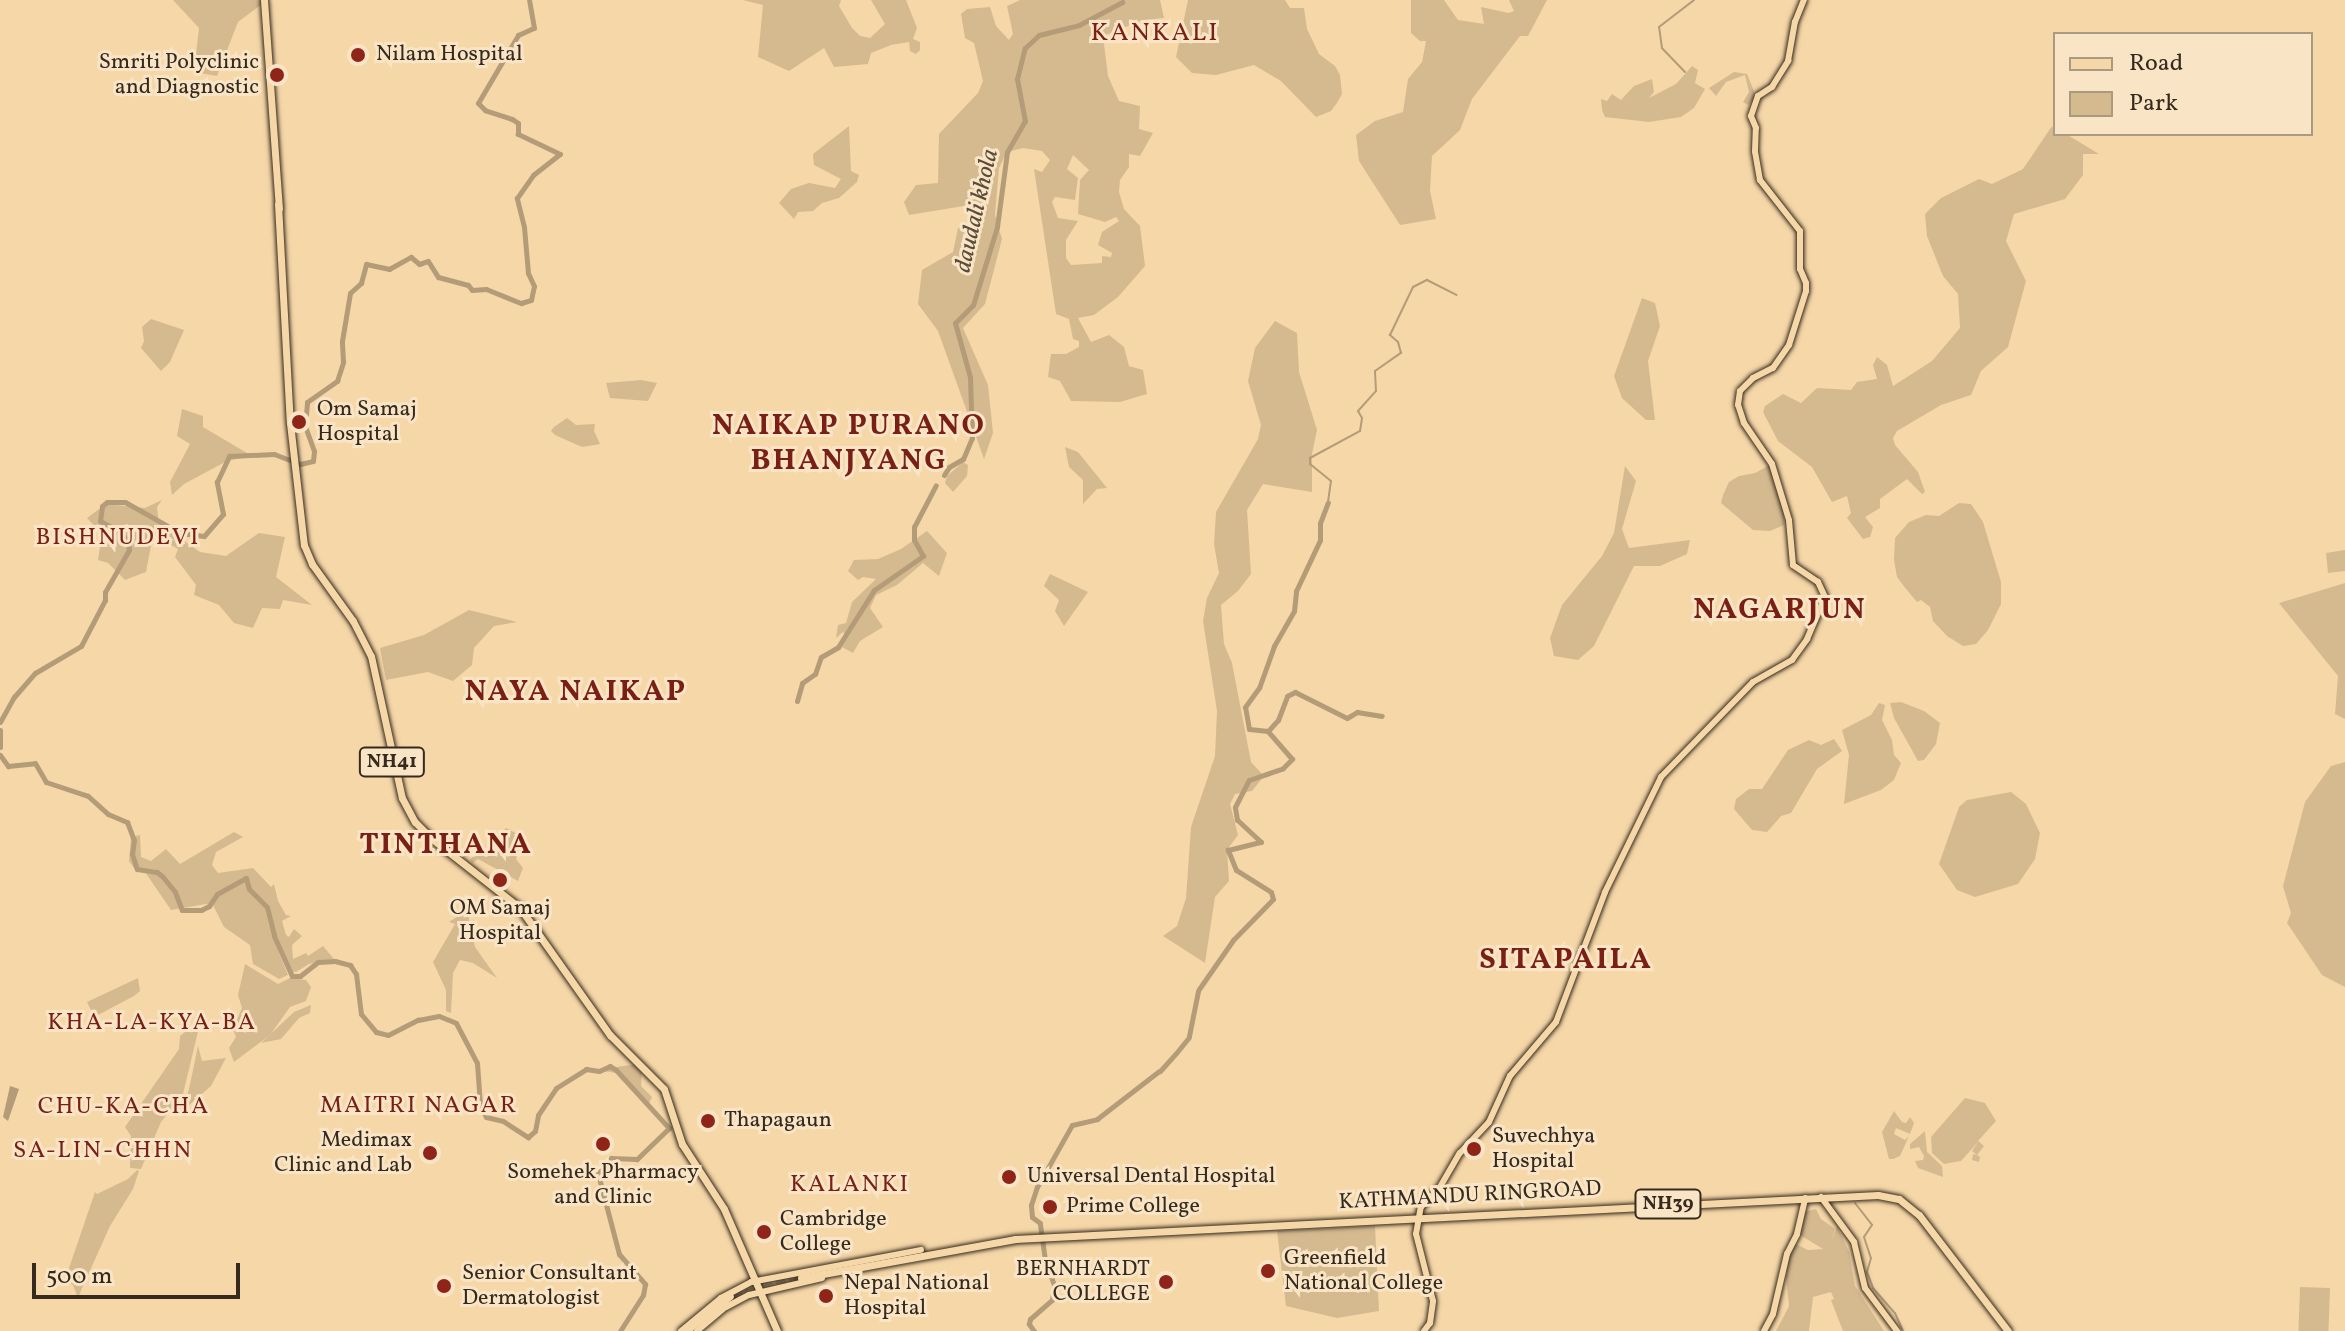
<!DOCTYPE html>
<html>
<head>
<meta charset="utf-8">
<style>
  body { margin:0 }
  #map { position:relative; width:2345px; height:1331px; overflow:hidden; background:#f6d7a8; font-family:Vollkorn,serif }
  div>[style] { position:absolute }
  .green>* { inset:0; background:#d5ba90; transform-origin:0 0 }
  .water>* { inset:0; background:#b49c79 }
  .stream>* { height:2px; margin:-1px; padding:0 1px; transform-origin:1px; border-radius:1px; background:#b49c79 }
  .river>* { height:5px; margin:-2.5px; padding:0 2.5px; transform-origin:2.5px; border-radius:2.5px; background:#b49c79 }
  .highway-tunnel>* { height:7px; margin-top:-3.5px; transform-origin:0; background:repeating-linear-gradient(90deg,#cfb48c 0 7px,transparent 0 10.5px) }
  .roads { filter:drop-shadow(0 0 2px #352a1d) drop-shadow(0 0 2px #352a1d) }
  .major>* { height:6px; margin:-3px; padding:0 3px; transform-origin:3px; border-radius:3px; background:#f6d7a8 }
  .highway>* { height:7px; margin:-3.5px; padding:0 3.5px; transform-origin:3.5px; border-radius:3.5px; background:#f6d7a8 }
  .dots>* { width:22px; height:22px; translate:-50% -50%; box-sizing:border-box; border:4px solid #f9e5c6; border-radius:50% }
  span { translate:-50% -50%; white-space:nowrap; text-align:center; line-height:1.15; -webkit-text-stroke:6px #f9e5c6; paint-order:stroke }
  .shield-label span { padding:2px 6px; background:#f9e5c6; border:2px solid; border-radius:6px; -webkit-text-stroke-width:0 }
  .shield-label { font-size:20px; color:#352a1d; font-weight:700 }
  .poi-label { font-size:22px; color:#352a1d }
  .left { translate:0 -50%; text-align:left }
  .right { translate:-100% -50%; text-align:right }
  .street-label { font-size:22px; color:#352a1d }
  .water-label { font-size:24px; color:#5b4c39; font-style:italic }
  .neighbourhood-label { font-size:24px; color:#7a1f14; letter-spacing:2px }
  .quarter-label { font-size:26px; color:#7a1f14; letter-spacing:2px }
  .district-label { font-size:30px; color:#7a1f14; font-weight:700; letter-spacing:2px }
  .legend { position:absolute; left:2053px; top:32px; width:260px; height:104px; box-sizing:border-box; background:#f9e5c6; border:2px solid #ab9a82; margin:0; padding:10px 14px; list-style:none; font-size:24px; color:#352a1d }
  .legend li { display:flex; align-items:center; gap:16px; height:40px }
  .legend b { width:40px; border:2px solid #ab9a82 }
  .scale { position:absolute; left:32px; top:1263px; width:208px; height:36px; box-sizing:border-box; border:4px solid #352a1d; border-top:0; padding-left:10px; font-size:24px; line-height:28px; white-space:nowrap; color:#352a1d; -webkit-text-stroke:6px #f9e5c6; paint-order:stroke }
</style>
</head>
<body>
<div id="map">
  <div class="green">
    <div style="clip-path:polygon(173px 0,262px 0,262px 4px,238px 22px,217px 76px,194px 72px,199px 28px)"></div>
    <div style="clip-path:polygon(743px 0,841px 0,839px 6px,852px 28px,860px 36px,870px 38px,885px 24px,871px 0,906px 0,917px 28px,913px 39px,920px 42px,920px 50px,916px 54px,910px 51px,909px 42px,891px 45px,871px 53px,868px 64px,834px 67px,824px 48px,789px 71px,758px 57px,763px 5px)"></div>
    <div style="clip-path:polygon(evenodd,1020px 0,1160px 0,1164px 18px,1143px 20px,1103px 36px,1108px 76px,1119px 101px,1140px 106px,1139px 129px,1153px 133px,1140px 156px,1129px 154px,1129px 167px,1120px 180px,1119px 192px,1124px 209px,1140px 226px,1145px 266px,1118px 297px,1094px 315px,1078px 318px,1091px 342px,1109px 335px,1124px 347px,1129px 366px,1143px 370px,1147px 394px,1120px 402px,1071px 401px,1060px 381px,1048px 377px,1051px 354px,1066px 354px,1079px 347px,1079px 341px,1073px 339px,1069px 319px,1056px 314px,1034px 169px,1042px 172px,1050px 160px,1042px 151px,1023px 148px,1007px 152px,999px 168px,995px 215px,1002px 239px,985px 304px,963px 328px,988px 385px,993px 433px,984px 459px,938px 331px,918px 304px,922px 270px,953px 252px,958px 228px,983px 220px,970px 205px,909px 215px,904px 202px,916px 185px,938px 183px,939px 134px,978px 93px,983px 81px,974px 43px,965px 38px,961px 14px,967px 9px,990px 7px,996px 26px,1009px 40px,1013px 34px,1007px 6px,1020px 0,1073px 155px,1089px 170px,1080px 180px,1078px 214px,1105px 222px,1116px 217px,1119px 221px,1102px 232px,1098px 245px,1112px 253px,1111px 257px,1102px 256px,1102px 263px,1071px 265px,1066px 258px,1066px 240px,1078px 221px,1058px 218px,1052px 202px,1055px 197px,1075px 200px,1078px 178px,1067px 169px,1073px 155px)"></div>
    <div style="clip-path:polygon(1188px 0,1285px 0,1290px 8px,1304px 8px,1307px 29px,1319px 54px,1335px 66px,1340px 75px,1342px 94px,1337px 103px,1331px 111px,1316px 117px,1281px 81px,1254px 65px,1216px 75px,1192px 73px,1176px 57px)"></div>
    <div style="clip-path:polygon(1411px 0,1444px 0,1458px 20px,1484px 24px,1481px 7px,1509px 13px,1514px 11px,1509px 0,1547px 0,1528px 36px,1520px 36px,1472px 99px,1460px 130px,1432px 156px,1430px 191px,1436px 219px,1400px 225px,1359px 161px,1356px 135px,1375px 121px,1403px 112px,1408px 79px,1422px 62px,1426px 41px,1420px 41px,1411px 33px)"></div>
    <div style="clip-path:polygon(1692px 66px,1698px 70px,1695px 83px,1705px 89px,1694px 108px,1681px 117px,1649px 122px,1605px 117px,1602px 110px,1601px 99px,1607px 101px,1612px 94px,1621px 100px,1634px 86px,1652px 79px,1654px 92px,1649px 98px,1676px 84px)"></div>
    <div style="clip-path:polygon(1734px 72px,1747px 74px,1756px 96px,1754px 107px,1752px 101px,1748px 105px,1743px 102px,1749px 92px,1745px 75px,1726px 82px,1716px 96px,1709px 88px)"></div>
    <div style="clip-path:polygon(849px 126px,851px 171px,859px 175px,857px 182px,839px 198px,822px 203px,813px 211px,798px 212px,794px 219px,779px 203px,791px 189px,809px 183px,835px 188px,841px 179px,814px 165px,813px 154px)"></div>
    <div style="clip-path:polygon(2052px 126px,2055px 134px,2066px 134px,2099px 154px,2083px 154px,2083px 175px,2065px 199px,2014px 214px,2006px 241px,2026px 281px,2008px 347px,1981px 371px,1971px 395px,1941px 405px,1897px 431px,1893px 438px,1895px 445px,1918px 472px,1925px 492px,1922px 494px,1907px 479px,1880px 499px,1880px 508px,1865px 517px,1873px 527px,1870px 537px,1863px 539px,1847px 518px,1851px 513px,1847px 496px,1832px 502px,1812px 467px,1778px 441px,1763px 412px,1765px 406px,1783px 394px,1801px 403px,1817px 388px,1851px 390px,1857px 382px,1877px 379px,1873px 365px,1877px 357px,1887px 365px,1893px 386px,1932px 361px,1960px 328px,1958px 294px,1943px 276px,1927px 236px,1925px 214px,1941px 198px,1979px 179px,1992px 184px,2023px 169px)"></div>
    <div style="clip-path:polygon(1642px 298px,1655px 303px,1660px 326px,1648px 361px,1655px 420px,1646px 420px,1622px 398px,1614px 376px)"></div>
    <div style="clip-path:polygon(151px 319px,184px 330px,170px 362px,161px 371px,141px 348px,144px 341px,142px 327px)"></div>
    <div style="clip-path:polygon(1275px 321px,1297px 333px,1299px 372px,1317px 430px,1312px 454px,1312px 492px,1263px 484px,1247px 510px,1251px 574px,1238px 591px,1221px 605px,1224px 644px,1232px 663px,1251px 762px,1264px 776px,1252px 791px,1235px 794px,1230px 804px,1238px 835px,1227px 850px,1229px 881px,1215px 897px,1205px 963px,1163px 936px,1177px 926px,1186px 898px,1191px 827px,1215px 756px,1217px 711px,1203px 621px,1207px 598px,1219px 573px,1214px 544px,1216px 512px,1258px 439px,1261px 425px,1248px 381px,1255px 348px)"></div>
    <div style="clip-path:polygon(641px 380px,657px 383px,648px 401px,610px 398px,606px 383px)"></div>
    <div style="clip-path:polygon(182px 409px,203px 416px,203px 427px,252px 456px,227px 461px,184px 484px,172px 495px,170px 482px,190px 444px,177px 436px)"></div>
    <div style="clip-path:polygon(567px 418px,576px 425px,595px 424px,594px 431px,600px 444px,582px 447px,555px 435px,551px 431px,554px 427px)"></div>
    <div style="clip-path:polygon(1065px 447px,1078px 452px,1107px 488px,1097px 489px,1083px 504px,1083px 480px,1069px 467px)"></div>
    <div style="clip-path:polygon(963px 462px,968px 465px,967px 476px,953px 492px,945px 483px,947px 476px)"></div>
    <div style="clip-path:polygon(1770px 465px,1784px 505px,1784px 525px,1770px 531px,1753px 530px,1721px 503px,1723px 495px,1729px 482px,1739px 476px,1755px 473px)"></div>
    <div style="clip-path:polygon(1625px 466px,1636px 481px,1622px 529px,1629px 548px,1690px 540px,1687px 554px,1660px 566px,1634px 566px,1594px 646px,1578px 660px,1554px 656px,1550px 638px,1562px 605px,1602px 556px,1614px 533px)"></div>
    <div style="clip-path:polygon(162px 500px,157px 507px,159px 523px,200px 552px,226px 556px,259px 533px,285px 537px,276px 577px,312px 605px,283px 600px,280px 609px,262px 608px,253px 628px,234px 623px,219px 605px,194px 595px,196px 585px,175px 557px,178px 549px,153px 535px,146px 572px,125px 580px,108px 563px,98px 560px,102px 534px,87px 518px,106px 504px,145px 508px)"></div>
    <div style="clip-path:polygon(1959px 503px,1971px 504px,1983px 522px,2001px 582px,2001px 604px,1988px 630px,1976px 644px,1963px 646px,1947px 636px,1933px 621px,1930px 607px,1921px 600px,1917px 602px,1906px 589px,1897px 577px,1894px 560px,1895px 538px,1909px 522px,1926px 515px,1939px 516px)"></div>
    <div style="clip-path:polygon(927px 531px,947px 553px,939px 576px,923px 563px,897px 585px,876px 595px,870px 608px,883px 627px,860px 641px,853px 653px,840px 646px,846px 636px,843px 632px,836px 638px,838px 625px,846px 623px,852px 602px,876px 579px,863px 577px,858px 580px,848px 571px,854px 560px,878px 559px,901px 549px)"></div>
    <div style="clip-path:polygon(2345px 550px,2345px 571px,2328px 573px,2326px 553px)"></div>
    <div style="clip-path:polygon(1050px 574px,1088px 592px,1064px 626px,1055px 611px,1059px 600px,1044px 586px)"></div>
    <div style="clip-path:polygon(2345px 583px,2345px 719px,2335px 714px,2338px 676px,2279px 603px)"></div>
    <div style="clip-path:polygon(469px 610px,517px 622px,494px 626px,474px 648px,472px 665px,453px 681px,428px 672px,386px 680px,380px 648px,424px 635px)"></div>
    <div style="clip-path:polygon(1901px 702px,1924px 711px,1940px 723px,1936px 744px,1924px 760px,1918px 761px,1894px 718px,1890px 703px)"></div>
    <div style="clip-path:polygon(1879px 703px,1885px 705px,1882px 720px,1892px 740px,1894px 755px,1901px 763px,1894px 780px,1881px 790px,1844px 804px,1849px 755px,1842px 730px,1871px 715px)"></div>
    <div style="clip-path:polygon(1834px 739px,1842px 751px,1817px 769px,1791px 813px,1781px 816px,1767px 832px,1752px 830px,1734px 809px,1736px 799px,1749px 789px,1762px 789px,1788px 750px,1809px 740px,1821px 745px)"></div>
    <div style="clip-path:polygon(2345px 762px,2345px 987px,2322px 975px,2287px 923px,2291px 913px,2283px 886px,2305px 802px,2331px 766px)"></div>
    <div style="clip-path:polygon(2011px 792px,2026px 804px,2040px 833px,2035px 859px,2018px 884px,1975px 897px,1957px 890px,1939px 864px,1959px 807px,1967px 800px)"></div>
    <div style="clip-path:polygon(506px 828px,525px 838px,516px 859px,523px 868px,518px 881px,478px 859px,473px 863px,470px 860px,476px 852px,483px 856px)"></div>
    <div style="clip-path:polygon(234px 832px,243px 837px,216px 852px,212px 865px,218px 873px,253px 868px,271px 887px,274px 884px,278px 901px,286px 915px,291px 916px,282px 921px,286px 935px,289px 937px,294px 929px,302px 936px,292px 945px,293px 959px,306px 953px,308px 956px,323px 946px,334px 959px,309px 964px,296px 972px,289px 971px,274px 935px,267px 903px,273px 938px,288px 975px,279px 979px,253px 964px,250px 945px,224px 927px,212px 903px,171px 910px,145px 872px,136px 871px,129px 861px,131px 837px,140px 835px,141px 857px,151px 861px,166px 849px,180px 864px)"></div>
    <div style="clip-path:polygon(467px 910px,475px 947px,497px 978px,473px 963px,460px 960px,453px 973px,451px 1013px,446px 1011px,446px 990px,433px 962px,455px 924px,449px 922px)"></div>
    <div style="clip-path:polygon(245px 964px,278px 984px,290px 978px,306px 980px,311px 987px,306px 1001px,290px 1007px,270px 1035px,234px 1062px,229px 1048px,236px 1037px,231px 1025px,236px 1022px,242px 1008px,238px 995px)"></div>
    <div style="clip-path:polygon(138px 978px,140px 991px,134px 996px,98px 1015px,95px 1009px,91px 1010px,87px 1002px)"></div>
    <div style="clip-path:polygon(311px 1005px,310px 1013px,299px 1018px,281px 1039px,261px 1043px,294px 1012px)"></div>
    <div style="clip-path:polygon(201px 1019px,183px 1094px,161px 1122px,141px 1169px,130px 1168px,131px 1136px,125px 1127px,179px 1049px,180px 1036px)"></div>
    <div style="clip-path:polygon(198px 1046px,202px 1061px,226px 1058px,211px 1086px,188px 1106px,176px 1111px,185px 1103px,189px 1089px)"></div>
    <div style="clip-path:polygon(637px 1064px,642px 1071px,641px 1086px,652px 1097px,648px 1106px,617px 1073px,596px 1070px)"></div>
    <div style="clip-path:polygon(1965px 1098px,1985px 1103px,1996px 1121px,1978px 1141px,1984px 1146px,1977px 1155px,1980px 1157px,1979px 1162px,1972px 1160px,1973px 1154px,1977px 1155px,1972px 1151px,1978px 1142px,1961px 1161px,1944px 1164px,1932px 1153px,1931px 1137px)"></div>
    <div style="clip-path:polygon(1894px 1111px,1902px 1122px,1906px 1123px,1910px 1117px,1914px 1123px,1910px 1134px,1896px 1128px,1894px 1134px,1905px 1140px,1909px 1136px,1900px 1156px,1893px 1159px,1889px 1159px,1882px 1132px)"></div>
    <div style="clip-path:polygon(1925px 1131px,1927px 1152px,1942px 1166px,1943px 1177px,1918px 1168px,1915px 1161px,1923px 1160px,1924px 1156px,1919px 1147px,1910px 1149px,1910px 1144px)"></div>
    <div style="clip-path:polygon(137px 1170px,139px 1171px,133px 1189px,110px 1226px,88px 1275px,81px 1275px,87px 1276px,78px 1298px,73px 1285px,64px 1280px,69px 1279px,67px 1274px,95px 1192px,97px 1194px,128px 1179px)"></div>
    <div style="clip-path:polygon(1816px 1209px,1821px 1219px,1835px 1229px,1831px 1241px,1837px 1226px,1849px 1252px,1855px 1286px,1884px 1331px,1843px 1331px,1831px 1300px,1834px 1299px,1831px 1292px,1813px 1297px,1809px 1331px,1776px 1331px,1789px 1306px,1786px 1276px,1791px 1249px,1796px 1244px,1808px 1250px,1823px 1249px,1800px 1235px,1804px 1212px)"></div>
    <div style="clip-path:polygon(1375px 1226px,1379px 1311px,1337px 1318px,1286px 1306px,1277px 1231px)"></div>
    <div style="left:2300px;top:1287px;width:30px;height:44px;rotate:2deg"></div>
  </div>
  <div class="water">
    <div style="clip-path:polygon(10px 1086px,19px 1089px,8px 1121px,3px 1117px)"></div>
  </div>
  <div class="stream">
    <div style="left:1685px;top:72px;width:33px;rotate:-134deg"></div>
    <div style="left:1662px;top:48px;width:21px;rotate:-98deg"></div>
    <div style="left:1659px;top:27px;width:44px;rotate:-37.6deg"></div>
    <div style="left:1328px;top:502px;width:21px;rotate:-82deg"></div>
    <div style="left:1331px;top:481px;width:27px;rotate:-141deg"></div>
    <div style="left:1310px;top:464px;width:6px;rotate:-90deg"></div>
    <div style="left:1310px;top:458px;width:57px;rotate:-28.4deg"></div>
    <div style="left:1360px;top:431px;width:13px;rotate:-81deg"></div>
    <div style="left:1362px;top:418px;width:8px;rotate:-120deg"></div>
    <div style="left:1358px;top:411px;width:27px;rotate:-48deg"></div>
    <div style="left:1376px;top:391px;width:20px;rotate:-93deg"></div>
    <div style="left:1375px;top:371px;width:32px;rotate:-35deg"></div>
    <div style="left:1401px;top:353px;width:11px;rotate:-105deg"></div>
    <div style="left:1398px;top:342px;width:11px;rotate:-139deg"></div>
    <div style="left:1390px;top:335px;width:53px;rotate:-64.4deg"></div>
    <div style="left:1413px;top:287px;width:16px;rotate:-27deg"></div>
    <div style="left:1427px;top:280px;width:33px;rotate:27deg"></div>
    <div style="left:1855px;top:1203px;width:28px;rotate:52deg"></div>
    <div style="left:1872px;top:1225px;width:14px;rotate:124deg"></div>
    <div style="left:1864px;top:1237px;width:22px;rotate:72deg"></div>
    <div style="left:1871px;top:1258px;width:15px;rotate:106deg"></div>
    <div style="left:1867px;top:1272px;width:17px;rotate:69deg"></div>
    <div style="left:1873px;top:1288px;width:33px;rotate:49deg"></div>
    <div style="left:1895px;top:1313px;width:20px;rotate:66deg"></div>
  </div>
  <div class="river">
    <div style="left:944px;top:475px;width:9px;rotate:-58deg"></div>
    <div style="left:949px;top:467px;width:16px;rotate:-30deg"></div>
    <div style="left:963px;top:459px;width:23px;rotate:-67deg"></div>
    <div style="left:972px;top:438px;width:61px;rotate:-91.9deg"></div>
    <div style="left:970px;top:377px;width:56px;rotate:-105.5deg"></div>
    <div style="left:955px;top:323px;width:25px;rotate:-45deg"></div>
    <div style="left:973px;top:305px;width:82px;rotate:-72.9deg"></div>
    <div style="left:997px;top:227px;width:76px;rotate:-82.4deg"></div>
    <div style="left:1007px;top:152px;width:36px;rotate:-60deg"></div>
    <div style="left:1025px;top:121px;width:43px;rotate:-100.8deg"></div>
    <div style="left:1017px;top:79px;width:32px;rotate:-76deg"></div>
    <div style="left:1025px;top:48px;width:19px;rotate:-43deg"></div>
    <div style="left:1039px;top:35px;width:41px;rotate:-14deg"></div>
    <div style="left:1079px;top:25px;width:49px;rotate:-28.1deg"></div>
    <div style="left:797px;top:701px;width:19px;rotate:-74deg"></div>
    <div style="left:802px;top:683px;width:16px;rotate:-35deg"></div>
    <div style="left:815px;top:674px;width:18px;rotate:-71deg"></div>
    <div style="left:821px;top:657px;width:20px;rotate:-30deg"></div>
    <div style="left:838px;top:647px;width:67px;rotate:-57.7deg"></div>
    <div style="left:874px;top:590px;width:60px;rotate:-34.8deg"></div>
    <div style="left:923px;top:556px;width:18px;rotate:-119deg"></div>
    <div style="left:914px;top:540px;width:13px;rotate:-90deg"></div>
    <div style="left:914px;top:527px;width:47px;rotate:-62.4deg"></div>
    <div style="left:0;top:722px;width:29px;rotate:-61deg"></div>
    <div style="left:14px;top:697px;width:32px;rotate:-49deg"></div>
    <div style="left:35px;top:673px;width:53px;rotate:-30.4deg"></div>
    <div style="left:81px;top:646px;width:52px;rotate:-62.4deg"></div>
    <div style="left:105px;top:600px;width:8px;rotate:-90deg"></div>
    <div style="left:105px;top:592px;width:48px;rotate:-60.3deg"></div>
    <div style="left:129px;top:550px;width:9px;rotate:-96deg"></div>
    <div style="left:128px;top:541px;width:13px;rotate:-132deg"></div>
    <div style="left:119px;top:531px;width:21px;rotate:-152deg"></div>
    <div style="left:100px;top:521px;width:15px;rotate:-82deg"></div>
    <div style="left:102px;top:506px;width:6px;rotate:-39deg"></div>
    <div style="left:107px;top:502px;width:18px"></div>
    <div style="left:125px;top:502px;width:63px;rotate:29.4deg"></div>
    <div style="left:180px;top:533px;width:24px;rotate:7deg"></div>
    <div style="left:204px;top:536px;width:29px;rotate:-49deg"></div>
    <div style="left:223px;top:514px;width:33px;rotate:-101deg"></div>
    <div style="left:217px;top:482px;width:29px;rotate:-65deg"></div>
    <div style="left:229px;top:456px;width:45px;rotate:-2.5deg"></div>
    <div style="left:274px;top:454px;width:28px;rotate:21deg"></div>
    <div style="left:300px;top:464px;width:13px;rotate:-13deg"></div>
    <div style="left:313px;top:461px;width:10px;rotate:-84deg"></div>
    <div style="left:314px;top:451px;width:27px;rotate:-110deg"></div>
    <div style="left:305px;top:426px;width:24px;rotate:-85deg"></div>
    <div style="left:307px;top:402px;width:37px;rotate:-35deg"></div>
    <div style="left:337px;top:381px;width:20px;rotate:-72deg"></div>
    <div style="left:343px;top:362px;width:21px;rotate:-93deg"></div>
    <div style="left:342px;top:341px;width:49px;rotate:-80.5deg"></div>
    <div style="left:350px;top:293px;width:15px;rotate:-42deg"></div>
    <div style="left:361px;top:283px;width:20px;rotate:-75deg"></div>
    <div style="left:366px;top:264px;width:24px;rotate:12deg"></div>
    <div style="left:389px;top:269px;width:25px;rotate:-29deg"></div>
    <div style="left:411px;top:257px;width:11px;rotate:41deg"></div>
    <div style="left:419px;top:264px;width:9px;rotate:-18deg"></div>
    <div style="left:428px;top:261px;width:19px;rotate:58deg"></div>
    <div style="left:438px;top:277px;width:31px;rotate:15deg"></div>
    <div style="left:468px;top:285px;width:6px;rotate:51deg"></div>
    <div style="left:472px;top:290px;width:14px;rotate:-4deg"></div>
    <div style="left:486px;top:289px;width:38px;rotate:22deg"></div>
    <div style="left:521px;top:303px;width:10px;rotate:-17deg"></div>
    <div style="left:531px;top:300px;width:14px;rotate:-78deg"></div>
    <div style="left:534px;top:286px;width:14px;rotate:-115deg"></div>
    <div style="left:528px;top:273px;width:46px;rotate:-95deg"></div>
    <div style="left:524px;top:227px;width:30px;rotate:-104deg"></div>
    <div style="left:517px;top:198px;width:28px;rotate:-55deg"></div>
    <div style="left:533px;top:175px;width:34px;rotate:-38deg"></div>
    <div style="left:560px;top:154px;width:47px;rotate:-154.5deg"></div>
    <div style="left:518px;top:134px;width:11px;rotate:-90deg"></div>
    <div style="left:518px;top:123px;width:7px;rotate:-146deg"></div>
    <div style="left:512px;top:119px;width:28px;rotate:-162deg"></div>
    <div style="left:485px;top:110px;width:10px;rotate:-135deg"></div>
    <div style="left:478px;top:103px;width:79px;rotate:-59.5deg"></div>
    <div style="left:518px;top:35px;width:17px;rotate:-24deg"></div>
    <div style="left:534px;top:28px;width:28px;rotate:-100deg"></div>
    <div style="left:0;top:730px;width:17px;rotate:90deg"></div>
    <div style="left:1268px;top:731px;width:19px;rotate:-174deg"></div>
    <div style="left:1249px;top:729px;width:22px;rotate:-100deg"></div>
    <div style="left:1245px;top:707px;width:24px;rotate:-54deg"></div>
    <div style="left:1259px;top:688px;width:45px;rotate:-70.3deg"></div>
    <div style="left:1274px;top:646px;width:40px;rotate:-60.3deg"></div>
    <div style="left:1294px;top:611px;width:20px;rotate:-84deg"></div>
    <div style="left:1296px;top:591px;width:56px;rotate:-64.8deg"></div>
    <div style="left:1320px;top:540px;width:17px;rotate:-90deg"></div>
    <div style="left:1320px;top:523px;width:22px;rotate:-69deg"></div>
    <div style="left:0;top:755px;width:14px;rotate:54deg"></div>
    <div style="left:8px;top:766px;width:27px;rotate:-6deg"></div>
    <div style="left:35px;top:763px;width:22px;rotate:60deg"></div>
    <div style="left:46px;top:782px;width:44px;rotate:18.4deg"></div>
    <div style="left:88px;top:796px;width:27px;rotate:42deg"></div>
    <div style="left:108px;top:814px;width:21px;rotate:23deg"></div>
    <div style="left:127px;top:822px;width:19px;rotate:69deg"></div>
    <div style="left:134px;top:840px;width:14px;rotate:98deg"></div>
    <div style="left:132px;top:854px;width:16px;rotate:72deg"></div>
    <div style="left:137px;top:869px;width:20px;rotate:9deg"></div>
    <div style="left:157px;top:872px;width:8px;rotate:40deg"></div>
    <div style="left:163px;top:877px;width:19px;rotate:51deg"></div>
    <div style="left:175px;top:892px;width:19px;rotate:69deg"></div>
    <div style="left:182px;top:910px;width:19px"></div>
    <div style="left:201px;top:910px;width:9px;rotate:-27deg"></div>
    <div style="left:209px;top:906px;width:14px;rotate:-56deg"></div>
    <div style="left:217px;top:894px;width:33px;rotate:-29deg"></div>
    <div style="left:246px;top:878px;width:11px;rotate:75deg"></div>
    <div style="left:249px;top:889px;width:25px;rotate:45deg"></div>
    <div style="left:267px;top:907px;width:30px;rotate:76deg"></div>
    <div style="left:274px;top:936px;width:44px;rotate:65.8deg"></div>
    <div style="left:292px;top:976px;width:8px"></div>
    <div style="left:300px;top:976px;width:23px;rotate:-38deg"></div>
    <div style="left:318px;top:962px;width:17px;rotate:-3deg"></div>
    <div style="left:335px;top:961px;width:16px;rotate:15deg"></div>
    <div style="left:350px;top:965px;width:11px;rotate:56deg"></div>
    <div style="left:356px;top:974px;width:40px;rotate:82.9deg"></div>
    <div style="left:361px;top:1014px;width:23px;rotate:50deg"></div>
    <div style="left:376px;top:1032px;width:12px;rotate:14deg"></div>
    <div style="left:388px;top:1035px;width:34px;rotate:-27deg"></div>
    <div style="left:418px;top:1020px;width:21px;rotate:-11deg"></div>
    <div style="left:439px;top:1016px;width:18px;rotate:22deg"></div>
    <div style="left:456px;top:1023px;width:45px;rotate:62.3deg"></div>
    <div style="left:477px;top:1063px;width:42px;rotate:85.9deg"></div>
    <div style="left:480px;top:1105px;width:13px;rotate:63deg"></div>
    <div style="left:486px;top:1117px;width:17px;rotate:13deg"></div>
    <div style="left:503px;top:1121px;width:30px;rotate:33deg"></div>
    <div style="left:528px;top:1137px;width:9px;rotate:-41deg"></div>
    <div style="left:535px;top:1131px;width:16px;rotate:-79deg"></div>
    <div style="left:538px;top:1115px;width:32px;rotate:-56deg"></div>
    <div style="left:556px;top:1088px;width:36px;rotate:-32deg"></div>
    <div style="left:586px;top:1069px;width:13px;rotate:9deg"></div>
    <div style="left:599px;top:1071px;width:12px;rotate:-24deg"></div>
    <div style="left:610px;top:1066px;width:7px;rotate:34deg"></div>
    <div style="left:616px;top:1070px;width:79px;rotate:47.6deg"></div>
    <div style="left:669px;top:1128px;width:45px;rotate:135.9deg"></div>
    <div style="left:637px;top:1159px;width:26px;rotate:-178deg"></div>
    <div style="left:611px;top:1158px;width:21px;rotate:129deg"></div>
    <div style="left:598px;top:1174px;width:83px;rotate:75.3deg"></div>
    <div style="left:619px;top:1254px;width:40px;rotate:49deg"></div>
    <div style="left:645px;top:1284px;width:11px;rotate:100deg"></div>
    <div style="left:643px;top:1295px;width:43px;rotate:122.6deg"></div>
    <div style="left:1199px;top:989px;width:60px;rotate:-55.2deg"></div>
    <div style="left:1233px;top:940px;width:57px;rotate:-45.7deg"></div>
    <div style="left:1273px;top:899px;width:7px;rotate:-106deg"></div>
    <div style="left:1271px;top:892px;width:41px;rotate:-147.8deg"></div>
    <div style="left:1236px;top:870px;width:22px;rotate:-112deg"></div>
    <div style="left:1228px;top:850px;width:34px;rotate:-14deg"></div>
    <div style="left:1261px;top:842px;width:33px;rotate:-137deg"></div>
    <div style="left:1237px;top:820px;width:13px;rotate:-99deg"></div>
    <div style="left:1235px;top:807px;width:30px;rotate:-63deg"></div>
    <div style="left:1249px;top:780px;width:36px;rotate:-19deg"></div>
    <div style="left:1283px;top:768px;width:13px;rotate:-45deg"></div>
    <div style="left:1292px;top:759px;width:37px;rotate:-131deg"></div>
    <div style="left:1268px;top:731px;width:15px;rotate:-48deg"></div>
    <div style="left:1278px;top:720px;width:26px;rotate:-69deg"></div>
    <div style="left:1287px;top:696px;width:9px;rotate:-27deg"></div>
    <div style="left:1295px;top:692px;width:58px;rotate:26.6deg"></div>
    <div style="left:1347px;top:718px;width:12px;rotate:-31deg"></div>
    <div style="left:1357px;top:712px;width:25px;rotate:9deg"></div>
    <div style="left:1189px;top:1036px;width:46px;rotate:-78.7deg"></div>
    <div style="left:1177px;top:1052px;width:19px;rotate:-51deg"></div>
    <div style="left:1160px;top:1071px;width:24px;rotate:-48deg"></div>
    <div style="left:1034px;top:1331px;width:9px;rotate:-126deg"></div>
    <div style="left:1029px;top:1324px;width:5px;rotate:-79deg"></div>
    <div style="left:1030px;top:1319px;width:29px;rotate:-41deg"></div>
    <div style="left:1052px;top:1300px;width:15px;rotate:-82deg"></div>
    <div style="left:1054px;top:1285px;width:27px;rotate:-110deg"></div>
    <div style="left:1045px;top:1260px;width:37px;rotate:-98deg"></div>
    <div style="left:1040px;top:1223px;width:10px;rotate:-143deg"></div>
    <div style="left:1032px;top:1217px;width:12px;rotate:-95deg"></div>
    <div style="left:1031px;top:1205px;width:19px;rotate:-72deg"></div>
    <div style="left:1037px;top:1187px;width:71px;rotate:-60.6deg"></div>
    <div style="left:1072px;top:1125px;width:26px;rotate:-13deg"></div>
    <div style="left:1097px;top:1119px;width:78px;rotate:-37.7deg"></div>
  </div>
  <div class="highway-tunnel">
    <div style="left:779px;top:1283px;width:23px;rotate:-13deg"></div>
    <div style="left:735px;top:1293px;width:51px;rotate:-17deg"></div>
  </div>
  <div class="roads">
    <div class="major">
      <div style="left:1821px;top:1197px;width:56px;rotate:53.7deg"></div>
      <div style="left:1854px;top:1242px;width:47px;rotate:76.6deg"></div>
      <div style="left:1865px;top:1288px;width:54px;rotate:53.3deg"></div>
      <div style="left:681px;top:1331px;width:52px;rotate:-39.5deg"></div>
      <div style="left:721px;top:1298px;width:34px;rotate:-28deg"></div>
      <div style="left:751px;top:1282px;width:173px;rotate:-10.7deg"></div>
      <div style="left:697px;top:1331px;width:38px;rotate:-40deg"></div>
      <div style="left:726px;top:1307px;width:26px;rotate:-28deg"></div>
      <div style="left:749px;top:1295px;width:75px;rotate:-13.1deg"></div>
      <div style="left:1424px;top:1331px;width:10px;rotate:-53deg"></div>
      <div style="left:1430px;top:1323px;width:22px;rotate:-82deg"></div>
      <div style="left:1433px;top:1301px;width:69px;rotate:-104.2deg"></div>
      <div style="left:1416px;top:1234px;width:27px;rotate:-80deg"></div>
      <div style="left:1421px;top:1207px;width:28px;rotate:-46deg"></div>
      <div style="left:1440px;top:1187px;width:39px;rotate:-60deg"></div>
      <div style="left:1460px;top:1153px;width:42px;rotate:-46.9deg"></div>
      <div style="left:1489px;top:1122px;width:51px;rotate:-65.5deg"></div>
      <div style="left:1510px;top:1076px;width:71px;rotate:-49.6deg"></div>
      <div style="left:1556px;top:1022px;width:139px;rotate:-69.3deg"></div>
      <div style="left:1605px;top:892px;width:128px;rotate:-64deg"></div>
      <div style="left:1661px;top:777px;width:132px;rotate:-45.9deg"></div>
      <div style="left:1753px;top:682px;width:45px;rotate:-29.4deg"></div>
      <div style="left:1792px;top:660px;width:26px;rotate:-54deg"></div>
      <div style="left:1807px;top:639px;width:46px;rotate:-66.8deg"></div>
      <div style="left:1825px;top:597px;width:17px;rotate:-115deg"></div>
      <div style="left:1818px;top:582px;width:30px;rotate:-146deg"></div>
      <div style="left:1793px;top:565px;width:45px;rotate:-95.1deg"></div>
      <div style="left:1789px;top:520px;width:59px;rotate:-106.9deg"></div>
      <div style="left:1772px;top:464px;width:50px;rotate:-124.3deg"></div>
      <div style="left:1744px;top:423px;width:19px;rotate:-108deg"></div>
      <div style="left:1738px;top:405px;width:14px;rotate:-82deg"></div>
      <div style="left:1740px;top:391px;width:18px;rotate:-45deg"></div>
      <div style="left:1753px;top:378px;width:22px;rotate:-27deg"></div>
      <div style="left:1773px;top:368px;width:28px;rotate:-55deg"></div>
      <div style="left:1789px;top:345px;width:57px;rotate:-72.5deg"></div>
      <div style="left:1806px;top:291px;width:8px;rotate:-90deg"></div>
      <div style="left:1806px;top:283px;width:15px;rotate:-113deg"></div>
      <div style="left:1800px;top:269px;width:38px;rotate:-90deg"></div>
      <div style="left:1800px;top:231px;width:65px;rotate:-128.1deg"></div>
      <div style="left:1760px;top:180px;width:29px;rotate:-100deg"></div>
      <div style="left:1755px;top:151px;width:23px;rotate:-88deg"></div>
      <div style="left:1756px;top:128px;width:13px;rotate:-113deg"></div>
      <div style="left:1751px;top:116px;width:21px;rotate:-71deg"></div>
      <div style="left:1758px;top:96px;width:17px;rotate:-33deg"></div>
      <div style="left:1772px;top:87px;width:31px;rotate:-58deg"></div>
      <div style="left:1788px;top:61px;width:40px;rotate:-80deg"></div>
      <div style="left:1795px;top:22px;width:24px;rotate:-68deg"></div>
      <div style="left:1764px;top:1331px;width:19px;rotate:-62deg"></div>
      <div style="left:1773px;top:1314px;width:62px;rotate:-76.9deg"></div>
      <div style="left:1787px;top:1254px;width:22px;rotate:-63deg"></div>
      <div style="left:1797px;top:1234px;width:37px;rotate:-77deg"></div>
    </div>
    <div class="highway">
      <div style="left:264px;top:0;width:209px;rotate:85.9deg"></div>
      <div style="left:278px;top:204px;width:219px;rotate:86.9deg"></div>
      <div style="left:290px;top:423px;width:123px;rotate:83.5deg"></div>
      <div style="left:304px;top:545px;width:21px;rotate:67deg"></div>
      <div style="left:312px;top:564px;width:70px;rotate:54.3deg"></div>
      <div style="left:353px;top:621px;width:39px;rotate:63deg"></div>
      <div style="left:371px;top:656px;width:145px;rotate:77.7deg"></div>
      <div style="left:402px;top:798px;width:27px;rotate:62deg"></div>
      <div style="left:415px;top:822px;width:24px;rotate:45deg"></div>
      <div style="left:432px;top:839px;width:112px;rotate:38.1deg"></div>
      <div style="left:520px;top:908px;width:156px;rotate:54.7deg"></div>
      <div style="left:610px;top:1035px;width:76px;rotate:45deg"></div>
      <div style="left:664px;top:1089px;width:58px;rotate:71.9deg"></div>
      <div style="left:682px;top:1144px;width:77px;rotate:57.1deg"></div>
      <div style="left:724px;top:1209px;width:133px;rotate:66.5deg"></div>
      <div style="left:801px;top:1278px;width:218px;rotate:-10.3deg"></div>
      <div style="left:1015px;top:1239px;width:864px;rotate:-2.92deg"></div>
      <div style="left:1878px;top:1195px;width:21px;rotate:11deg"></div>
      <div style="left:1899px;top:1199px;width:26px;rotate:39deg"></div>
      <div style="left:1919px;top:1215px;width:146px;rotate:52.5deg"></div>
      <div style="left:686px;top:1331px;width:56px;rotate:-38.5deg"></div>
    </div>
  </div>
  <div class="dots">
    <div style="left:358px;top:55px;background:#8f2418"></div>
    <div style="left:277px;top:75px;background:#8f2418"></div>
    <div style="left:299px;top:422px;background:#8f2418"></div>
    <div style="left:500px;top:880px;background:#8f2418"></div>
    <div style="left:708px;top:1121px;background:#8f2418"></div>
    <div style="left:603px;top:1144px;background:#8f2418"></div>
    <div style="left:1474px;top:1149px;background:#8f2418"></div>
    <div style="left:430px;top:1153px;background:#8f2418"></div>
    <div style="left:1009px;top:1177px;background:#8f2418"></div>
    <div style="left:1050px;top:1207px;background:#8f2418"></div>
    <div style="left:764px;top:1232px;background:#8f2418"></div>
    <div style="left:1268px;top:1271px;background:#8f2418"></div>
    <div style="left:1166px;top:1282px;background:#8f2418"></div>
    <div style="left:444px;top:1286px;background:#8f2418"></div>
    <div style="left:826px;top:1296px;background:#8f2418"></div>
  </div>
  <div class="shield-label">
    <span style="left:392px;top:762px">NH41</span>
    <span style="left:1668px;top:1204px">NH39</span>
  </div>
  <div class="poi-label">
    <span class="left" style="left:376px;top:55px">Nilam Hospital</span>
    <span class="right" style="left:259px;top:75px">Smriti Polyclinic<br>and Diagnostic</span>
    <span class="left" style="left:317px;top:422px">Om Samaj<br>Hospital</span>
    <span style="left:500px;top:921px">OM Samaj<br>Hospital</span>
    <span class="left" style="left:724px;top:1121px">Thapagaun</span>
    <span class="left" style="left:1492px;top:1149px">Suvechhya<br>Hospital</span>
    <span class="right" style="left:412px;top:1153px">Medimax<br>Clinic and Lab</span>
    <span style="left:603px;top:1185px">Somehek Pharmacy<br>and Clinic</span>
    <span class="left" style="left:1027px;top:1177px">Universal Dental Hospital</span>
    <span class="left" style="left:1066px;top:1207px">Prime College</span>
    <span class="left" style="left:780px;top:1232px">Cambridge<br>College</span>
    <span class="left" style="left:1284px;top:1271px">Greenfield<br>National College</span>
    <span class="right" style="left:1150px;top:1282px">BERNHARDT<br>COLLEGE</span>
    <span class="left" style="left:462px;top:1286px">Senior Consultant<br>Dermatologist</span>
    <span class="left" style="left:844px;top:1296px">Nepal National<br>Hospital</span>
  </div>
  <div class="street-label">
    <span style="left:1470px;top:1196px;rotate:-3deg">KATHMANDU RINGROAD</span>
  </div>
  <div class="water-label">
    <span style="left:978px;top:211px;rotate:-77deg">daudali khola</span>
  </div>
  <div class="neighbourhood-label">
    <span style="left:118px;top:539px">BISHNUDEVI</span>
    <span style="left:152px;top:1024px">KHA-LA-KYA-BA</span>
    <span style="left:419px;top:1107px">MAITRI NAGAR</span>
    <span style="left:124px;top:1108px">CHU-KA-CHA</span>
    <span style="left:103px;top:1152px">SA-LIN-CHHN</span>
    <span style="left:850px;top:1186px">KALANKI</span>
  </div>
  <div class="quarter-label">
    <span style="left:1155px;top:34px">KANKALI</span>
  </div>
  <div class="district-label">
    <span style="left:849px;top:443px">NAIKAP PURANO<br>BHANJYANG</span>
    <span style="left:1780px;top:610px">NAGARJUN</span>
    <span style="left:576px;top:692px">NAYA NAIKAP</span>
    <span style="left:446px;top:845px">TINTHANA</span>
    <span style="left:1566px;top:960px">SITAPAILA</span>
  </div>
  <ul class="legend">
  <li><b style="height:10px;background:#f6d7a8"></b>Road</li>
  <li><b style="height:22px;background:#d5ba90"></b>Park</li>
  </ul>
  <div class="scale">500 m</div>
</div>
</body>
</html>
